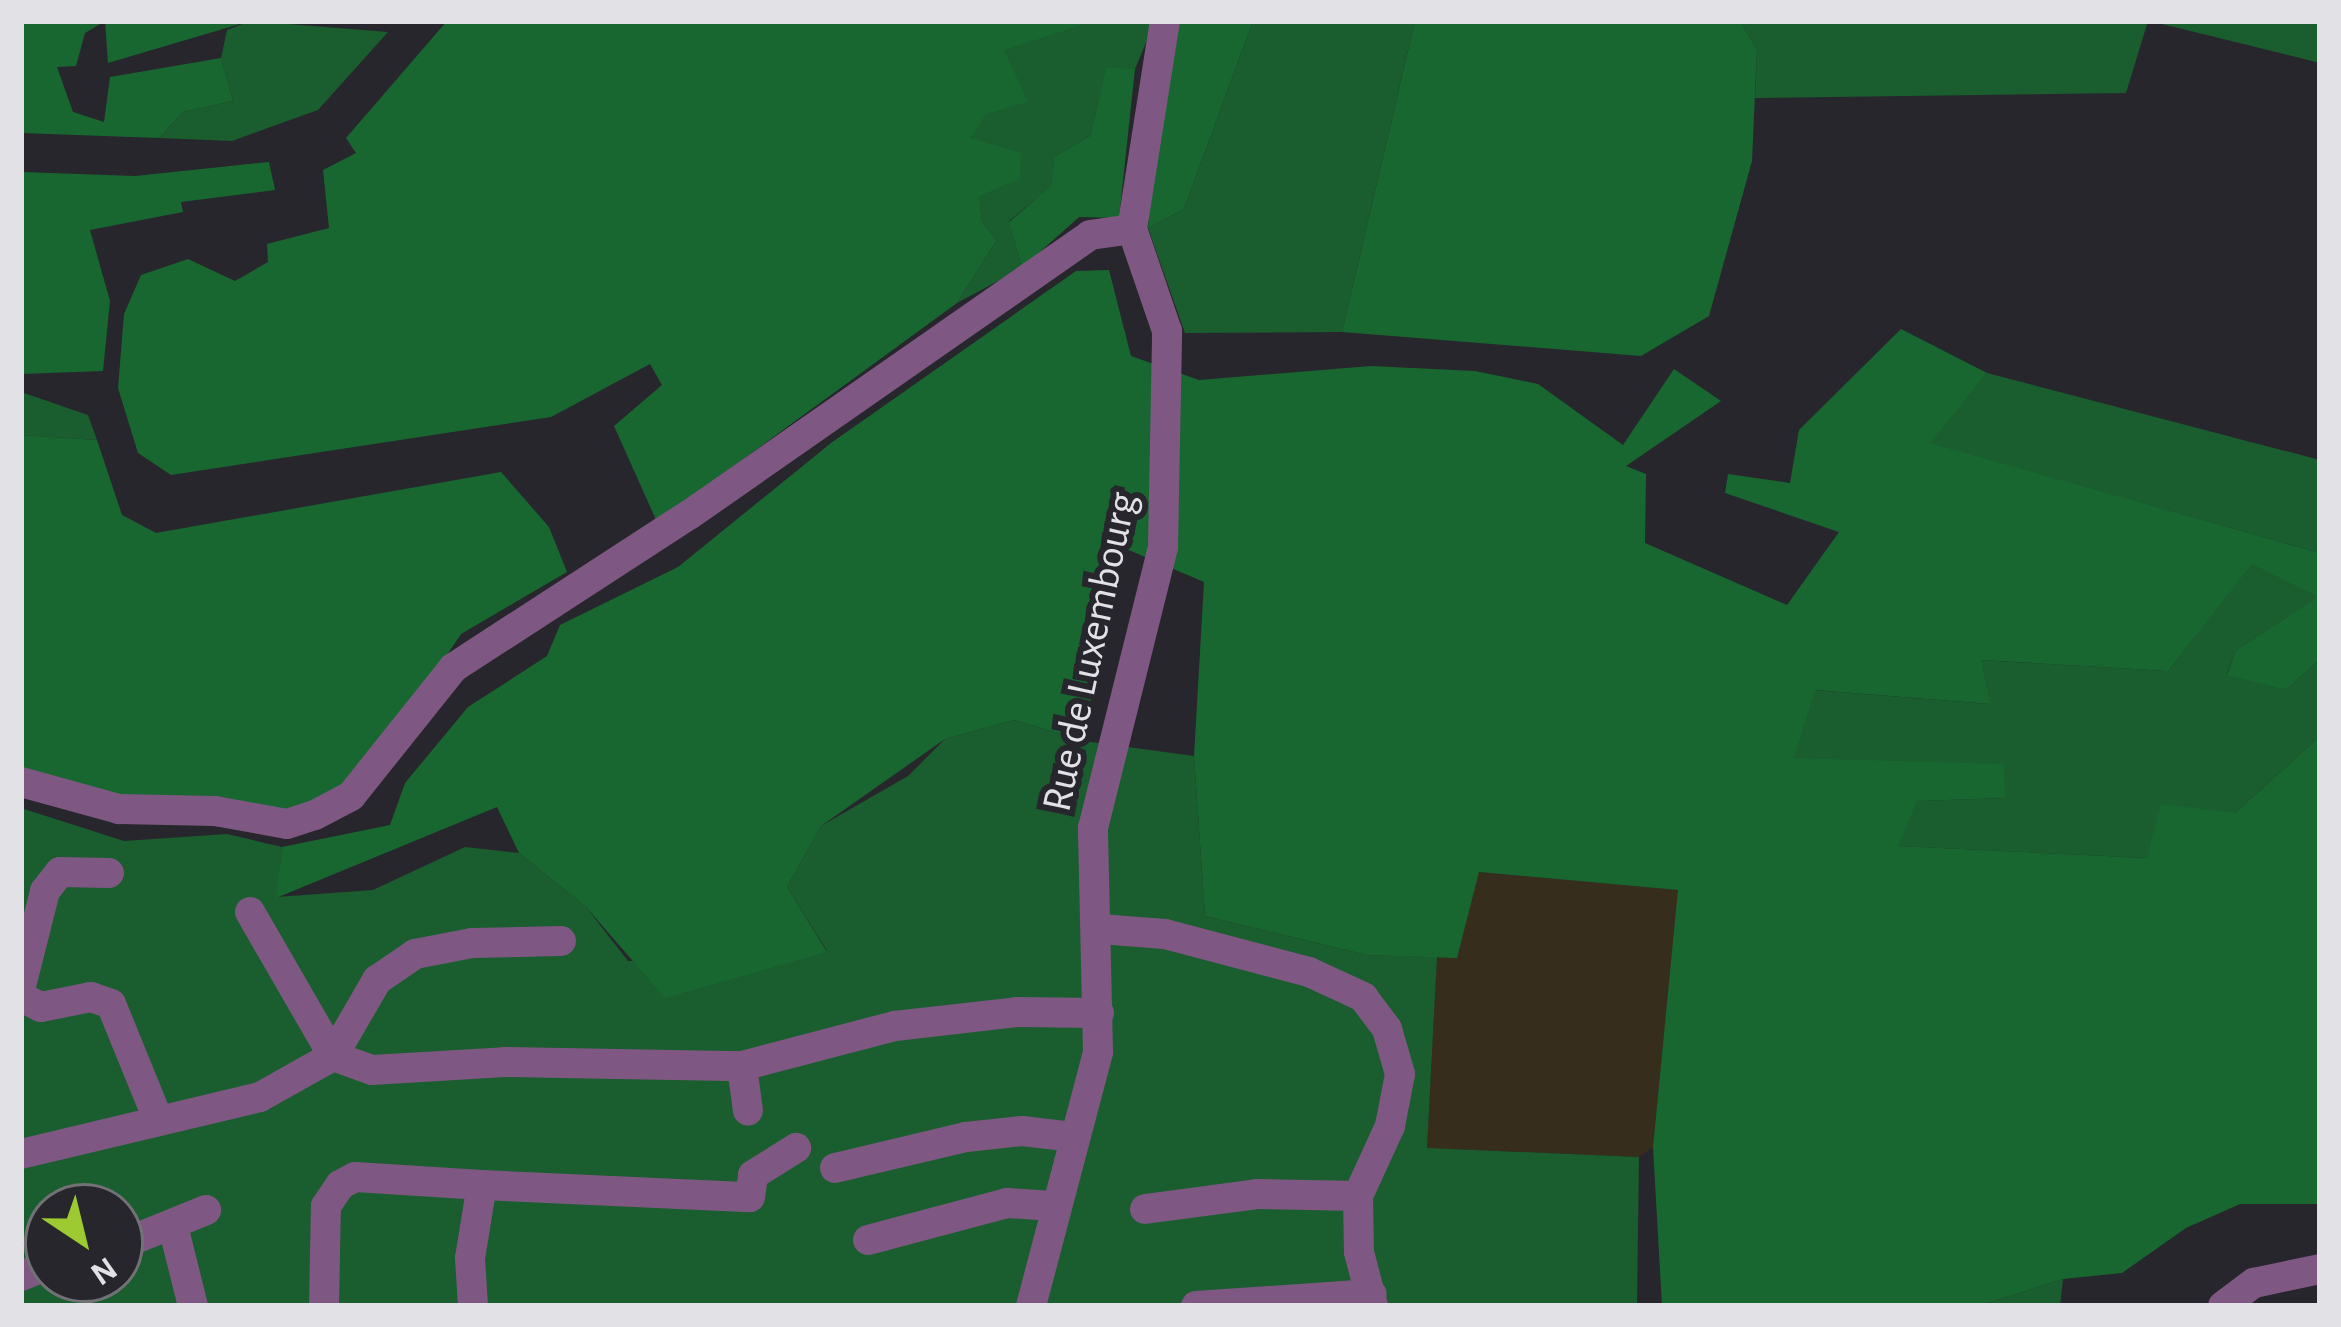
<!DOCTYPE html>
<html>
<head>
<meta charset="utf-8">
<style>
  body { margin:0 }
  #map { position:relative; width:2341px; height:1327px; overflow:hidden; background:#27262c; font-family:"Alegreya Sans",sans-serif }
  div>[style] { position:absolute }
  .industrial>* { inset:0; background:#372d1d }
  .green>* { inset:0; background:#1a5d2e }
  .forest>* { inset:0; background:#186731 }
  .street>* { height:30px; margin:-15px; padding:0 15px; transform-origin:15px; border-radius:15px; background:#7e5882 }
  span { translate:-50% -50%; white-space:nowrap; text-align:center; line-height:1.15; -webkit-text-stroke:12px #27262c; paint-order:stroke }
  .street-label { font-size:42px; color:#e2e1e6 }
  .frame { position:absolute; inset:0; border:24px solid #e2e1e6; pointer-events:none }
  .north { position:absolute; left:24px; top:1183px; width:120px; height:120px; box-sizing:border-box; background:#27262c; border:3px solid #727176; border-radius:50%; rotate:145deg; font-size:33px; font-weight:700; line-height:48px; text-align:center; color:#e2e1e6 }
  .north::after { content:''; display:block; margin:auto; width:42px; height:54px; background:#9dca30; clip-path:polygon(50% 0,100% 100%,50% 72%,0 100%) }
</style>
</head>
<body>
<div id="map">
  <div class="industrial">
    <div style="clip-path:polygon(1478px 872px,1679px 890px,1653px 1147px,1639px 1157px,1427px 1148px,1437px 957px,1457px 957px)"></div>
  </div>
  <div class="green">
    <div style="clip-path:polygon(250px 21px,388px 32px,318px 110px,232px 141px,159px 138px,183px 112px,233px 101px,221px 58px,227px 30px)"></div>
    <div style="clip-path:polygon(1095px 21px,1155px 21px,1135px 69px,1106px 69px,1090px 136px,1054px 157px,1053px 185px,1009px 221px,1022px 268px,957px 303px,997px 240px,982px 222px,971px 139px,1003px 49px)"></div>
    <div style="clip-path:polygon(1253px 21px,1415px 21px,1342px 332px,1185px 333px,1148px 228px,1184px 209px)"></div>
    <div style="clip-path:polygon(1740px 21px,2148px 21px,2126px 93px,1755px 98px,1757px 49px)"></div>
    <div style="clip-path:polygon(2150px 21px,2320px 21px,2320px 63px)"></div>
    <div style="clip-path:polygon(1987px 373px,2320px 460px,2320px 553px,1928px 443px)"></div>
    <div style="clip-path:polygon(21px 392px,88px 415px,97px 440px,21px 435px)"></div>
    <div style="clip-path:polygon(2252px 563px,2319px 597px,2236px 650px,2227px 674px,2286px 690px,2320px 659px,2320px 736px,2235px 813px,2147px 858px,1897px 846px,1916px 801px,2004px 798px,1793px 759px,1814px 690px,1989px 704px,1980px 660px,2168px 671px)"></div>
    <div style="clip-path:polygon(evenodd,1014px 720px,1084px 741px,1194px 756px,1205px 916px,1367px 955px,1437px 957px,1427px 1148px,1639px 1157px,1637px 1306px,21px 1306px,21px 808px,124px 841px,227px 834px,282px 847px,277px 897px,373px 890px,465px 847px,519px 853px,586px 907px,628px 961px,827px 951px,787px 887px,821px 826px,908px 776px,945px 739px,1014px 720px,48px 1207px,120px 1207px,120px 1279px,48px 1279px,48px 1207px)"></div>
    <div style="clip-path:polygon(2063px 1279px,2060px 1306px,1978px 1306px)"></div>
  </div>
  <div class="forest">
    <div style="clip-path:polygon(21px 21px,250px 21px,108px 63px,105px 21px,85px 33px,76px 66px,57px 67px,73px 112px,104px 122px,110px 77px,221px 58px,233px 101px,183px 112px,159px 138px,21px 133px)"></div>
    <div style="clip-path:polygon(447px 21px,1095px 21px,1004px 50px,1028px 102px,986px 114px,971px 138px,1021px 153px,1020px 179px,979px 196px,982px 222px,997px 240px,957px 303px,657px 522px,614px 426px,662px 385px,650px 364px,551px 417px,171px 475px,138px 453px,118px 388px,124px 314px,141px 275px,188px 259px,235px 281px,268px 262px,267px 244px,329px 228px,323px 170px,356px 153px,346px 138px)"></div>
    <div style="clip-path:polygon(1178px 21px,1253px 21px,1184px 209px,1148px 228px,1156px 107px)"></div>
    <div style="clip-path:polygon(1415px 21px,1740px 21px,1757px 49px,1752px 161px,1709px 316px,1641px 356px,1342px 332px)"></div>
    <div style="clip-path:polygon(1106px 68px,1135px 69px,1119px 218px,1079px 217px,1022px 268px,1009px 222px,1052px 185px,1054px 157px,1090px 136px)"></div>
    <div style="clip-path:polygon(269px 162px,275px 190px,181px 202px,183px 212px,90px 230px,110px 301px,103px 371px,21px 374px,21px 172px,135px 176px)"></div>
    <div style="clip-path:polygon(1109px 270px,1131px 356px,1199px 380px,1371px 366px,1475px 371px,1538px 384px,1623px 445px,1674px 369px,1721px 401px,1626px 466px,1646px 474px,1645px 543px,1787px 605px,1839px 532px,1725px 493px,1728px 474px,1790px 483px,1799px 430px,1901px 329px,1987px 373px,1930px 443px,2320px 553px,2320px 659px,2286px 690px,2227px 675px,2236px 650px,2318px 597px,2252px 564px,2168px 671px,1981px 660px,1990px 704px,1815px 690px,1794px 758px,2004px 764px,2005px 798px,1917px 801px,1898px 846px,2147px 858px,2161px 804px,2235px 813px,2320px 736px,2320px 1204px,2240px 1204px,2186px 1228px,2122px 1273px,2063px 1279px,1978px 1306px,1662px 1306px,1653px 1147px,1678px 890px,1479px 872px,1457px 958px,1367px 955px,1205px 916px,1194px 756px,1204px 582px,1117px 545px,1084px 741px,1014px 720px,945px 739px,821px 826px,787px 887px,827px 952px,665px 998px,586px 907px,519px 853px,497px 807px,276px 898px,282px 847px,390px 825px,405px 783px,468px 707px,547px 656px,560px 625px,678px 567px,831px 443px,1076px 271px)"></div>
    <div style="clip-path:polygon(21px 435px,97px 440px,122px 515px,156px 533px,501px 472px,549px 527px,567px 572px,461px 634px,390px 740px,346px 787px,286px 819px,123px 803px,21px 773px)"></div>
  </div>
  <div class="street">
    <div style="left:21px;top:782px;width:102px;rotate:15.4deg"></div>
    <div style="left:119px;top:809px;width:96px;rotate:1.2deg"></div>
    <div style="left:215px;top:811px;width:73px;rotate:10.2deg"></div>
    <div style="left:287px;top:824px;width:29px;rotate:-18deg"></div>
    <div style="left:315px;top:815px;width:41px;rotate:-27.8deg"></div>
    <div style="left:351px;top:796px;width:164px;rotate:-51.4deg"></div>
    <div style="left:453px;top:668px;width:281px;rotate:-33deg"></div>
    <div style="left:689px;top:515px;width:489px;rotate:-34.9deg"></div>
    <div style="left:1090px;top:235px;width:42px;rotate:-8.1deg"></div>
    <div style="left:250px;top:912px;width:166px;rotate:60deg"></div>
    <div style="left:333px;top:1056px;width:41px;rotate:19.7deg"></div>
    <div style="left:372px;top:1070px;width:133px;rotate:-3.4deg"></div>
    <div style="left:505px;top:1062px;width:237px;rotate:1deg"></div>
    <div style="left:742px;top:1066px;width:158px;rotate:-14.7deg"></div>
    <div style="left:895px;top:1026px;width:123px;rotate:-6.5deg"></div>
    <div style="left:1017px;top:1012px;width:82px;rotate:0.7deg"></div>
    <div style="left:1100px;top:929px;width:65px;rotate:4.4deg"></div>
    <div style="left:1165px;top:934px;width:149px;rotate:14.8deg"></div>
    <div style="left:1309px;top:972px;width:60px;rotate:24.8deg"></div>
    <div style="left:1363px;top:997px;width:40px;rotate:53deg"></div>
    <div style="left:1387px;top:1029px;width:47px;rotate:73.9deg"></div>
    <div style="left:1400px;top:1074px;width:53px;rotate:100.9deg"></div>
    <div style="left:1390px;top:1126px;width:77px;rotate:114.6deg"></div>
    <div style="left:21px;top:986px;width:98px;rotate:-75.8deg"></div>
    <div style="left:45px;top:891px;width:24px;rotate:-52deg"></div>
    <div style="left:60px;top:872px;width:49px;rotate:1.2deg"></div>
    <div style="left:21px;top:997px;width:22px;rotate:27deg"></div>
    <div style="left:41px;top:1007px;width:51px;rotate:-11.3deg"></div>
    <div style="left:91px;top:997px;width:21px;rotate:19deg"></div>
    <div style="left:111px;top:1004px;width:124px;rotate:67.8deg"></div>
    <div style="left:742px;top:1066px;width:45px;rotate:82.4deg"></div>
    <div style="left:21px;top:1154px;width:246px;rotate:-13.4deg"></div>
    <div style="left:260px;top:1097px;width:84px;rotate:-29.3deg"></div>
    <div style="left:333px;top:1056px;width:88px;rotate:-59.9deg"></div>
    <div style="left:377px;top:980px;width:46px;rotate:-34.4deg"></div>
    <div style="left:415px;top:954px;width:58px;rotate:-10.9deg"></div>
    <div style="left:472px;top:943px;width:89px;rotate:-1.3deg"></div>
    <div style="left:835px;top:1168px;width:135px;rotate:-13.3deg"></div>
    <div style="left:966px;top:1137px;width:56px;rotate:-6.1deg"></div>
    <div style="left:1022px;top:1131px;width:51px;rotate:6.7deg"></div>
    <div style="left:1145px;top:1209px;width:113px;rotate:-7.6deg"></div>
    <div style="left:1257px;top:1194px;width:101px;rotate:1.1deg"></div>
    <div style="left:1358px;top:1196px;width:56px;rotate:89deg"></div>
    <div style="left:1359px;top:1252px;width:56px;rotate:75.5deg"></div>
    <div style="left:174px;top:1230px;width:78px;rotate:76deg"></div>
    <div style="left:868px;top:1240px;width:144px;rotate:-14.9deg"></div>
    <div style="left:1007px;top:1203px;width:46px;rotate:3.7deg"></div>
    <div style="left:120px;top:1245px;width:93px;rotate:-22.1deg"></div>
    <div style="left:21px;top:1276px;width:29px;rotate:-22deg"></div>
    <div style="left:324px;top:1306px;width:100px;rotate:-88.9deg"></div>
    <div style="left:326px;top:1206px;width:25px;rotate:-56deg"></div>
    <div style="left:340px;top:1185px;width:17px;rotate:-28deg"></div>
    <div style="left:355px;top:1177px;width:127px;rotate:3.6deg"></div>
    <div style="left:473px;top:1306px;width:48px;rotate:-93.6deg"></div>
    <div style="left:470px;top:1258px;width:74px;rotate:-80.7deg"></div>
    <div style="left:482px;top:1185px;width:268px;rotate:2.6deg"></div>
    <div style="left:750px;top:1197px;width:22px;rotate:-82deg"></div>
    <div style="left:753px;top:1175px;width:51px;rotate:-32.1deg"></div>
    <div style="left:1031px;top:1306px;width:263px;rotate:-75.2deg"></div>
    <div style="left:1098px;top:1052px;width:224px;rotate:-91.3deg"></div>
    <div style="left:1093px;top:828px;width:290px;rotate:-76deg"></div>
    <div style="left:1163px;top:547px;width:216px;rotate:-88.9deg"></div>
    <div style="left:1167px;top:331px;width:108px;rotate:-108.9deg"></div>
    <div style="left:1132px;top:229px;width:211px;rotate:-81deg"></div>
    <div style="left:1196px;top:1306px;width:176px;rotate:-3.9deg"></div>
    <div style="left:2223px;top:1306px;width:39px;rotate:-37deg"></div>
    <div style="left:2254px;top:1283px;width:67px;rotate:-12deg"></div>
  </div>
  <div class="street-label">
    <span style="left:1090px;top:652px;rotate:-78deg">Rue de Luxembourg</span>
  </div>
  <div class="frame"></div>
  <div class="north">N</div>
</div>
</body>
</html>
